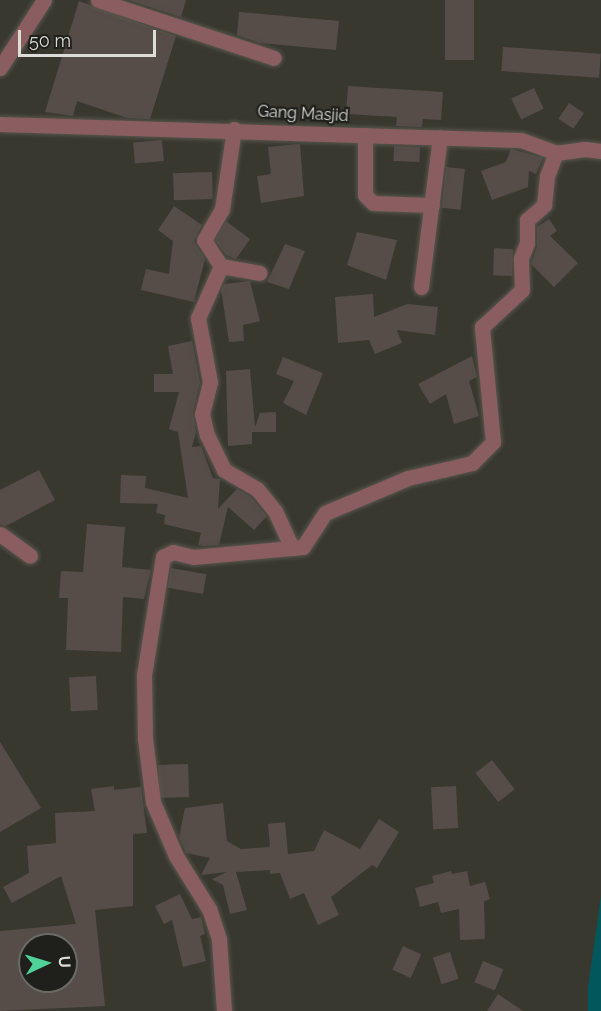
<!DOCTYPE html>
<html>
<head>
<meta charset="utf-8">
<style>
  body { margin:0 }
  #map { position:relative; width:601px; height:1011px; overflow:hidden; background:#39382f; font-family:Raleway,sans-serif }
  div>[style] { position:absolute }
  .water>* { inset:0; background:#02575c }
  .building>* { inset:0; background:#564c48; transform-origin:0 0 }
  .roads { filter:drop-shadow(0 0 2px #57564d) drop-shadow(0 0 2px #57564d) }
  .minor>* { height:15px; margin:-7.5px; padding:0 7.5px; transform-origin:7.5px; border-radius:7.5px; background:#8a5e61 }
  span { translate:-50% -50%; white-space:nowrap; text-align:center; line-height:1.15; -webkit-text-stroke:4.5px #1f1f1b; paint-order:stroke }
  .street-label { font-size:16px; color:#ddddd7 }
  .north { position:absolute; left:18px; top:933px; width:60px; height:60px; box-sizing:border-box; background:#1f1f1b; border:2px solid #6b6b66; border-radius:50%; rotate:86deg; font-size:16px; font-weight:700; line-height:24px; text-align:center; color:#ddddd7 }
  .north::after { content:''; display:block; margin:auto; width:21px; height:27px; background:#50d398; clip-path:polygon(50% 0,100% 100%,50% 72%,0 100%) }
  .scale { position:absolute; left:18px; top:30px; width:138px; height:27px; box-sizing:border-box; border:3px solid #ddddd7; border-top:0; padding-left:8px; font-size:18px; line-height:21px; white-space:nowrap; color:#ddddd7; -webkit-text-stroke:4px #1f1f1b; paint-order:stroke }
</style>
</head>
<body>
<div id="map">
  <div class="water">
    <div style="clip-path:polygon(601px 896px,601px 1011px,588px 1011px,588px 987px)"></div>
  </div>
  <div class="building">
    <div style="clip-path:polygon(129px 0,186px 0,181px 17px)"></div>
    <div style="left:445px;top:0;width:29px;height:60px"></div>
    <div style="clip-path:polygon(79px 1px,176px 36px,150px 119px,127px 118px,77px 101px,73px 116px,45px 112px)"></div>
    <div style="clip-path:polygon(239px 12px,339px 21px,336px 50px,260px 43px,237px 35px)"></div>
    <div style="left:503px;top:47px;width:98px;height:24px;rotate:4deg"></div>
    <div style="clip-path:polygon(348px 86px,443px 92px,441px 120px,423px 119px,422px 127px,396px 126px,397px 117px,346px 114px)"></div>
    <div style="left:534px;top:88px;width:23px;height:25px;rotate:65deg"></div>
    <div style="left:569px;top:103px;width:18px;height:19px;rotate:34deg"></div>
    <div style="left:162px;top:140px;width:21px;height:29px;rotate:85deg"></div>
    <div style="clip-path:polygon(300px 144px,304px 196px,261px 203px,257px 176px,271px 174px,268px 147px)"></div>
    <div style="left:394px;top:146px;width:26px;height:15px;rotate:2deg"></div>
    <div style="clip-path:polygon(511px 149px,543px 158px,536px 174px,529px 171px,528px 187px,492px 200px,481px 171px,506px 162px)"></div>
    <div style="left:446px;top:167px;width:19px;height:41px;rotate:6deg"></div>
    <div style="left:212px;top:172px;width:27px;height:39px;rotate:88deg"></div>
    <div style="clip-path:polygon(174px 206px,202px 225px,194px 241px,205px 259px,194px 302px,141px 290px,146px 269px,169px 274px,173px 241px,158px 230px)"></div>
    <div style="clip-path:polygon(549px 219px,557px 231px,550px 236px,578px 263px,554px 287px,531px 264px,537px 247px,537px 227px)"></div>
    <div style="clip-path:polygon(226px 221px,250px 239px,236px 259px,226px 255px,215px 240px)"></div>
    <div style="clip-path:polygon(357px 232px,397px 240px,386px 280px,347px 265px)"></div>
    <div style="clip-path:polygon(285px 244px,305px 251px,289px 289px,267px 282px)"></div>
    <div style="left:513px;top:249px;width:27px;height:19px;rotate:92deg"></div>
    <div style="clip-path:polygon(250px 281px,260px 321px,243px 325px,244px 341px,229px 342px,221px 289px,224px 284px)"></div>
    <div style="clip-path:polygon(373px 294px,374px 317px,407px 304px,438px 307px,435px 335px,397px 330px,402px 343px,375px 354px,369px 340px,338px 343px,335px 297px)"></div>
    <div style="clip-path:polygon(192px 341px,200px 382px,193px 412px,196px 432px,192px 447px,201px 446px,213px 478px,220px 479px,218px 509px,237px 489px,251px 497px,267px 516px,254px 530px,228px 507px,219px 545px,203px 546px,198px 545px,201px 533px,164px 524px,165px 515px,156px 513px,158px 504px,120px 503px,121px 475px,146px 476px,145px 488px,188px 498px,178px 432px,169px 429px,179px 392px,154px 392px,154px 374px,173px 374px,168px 346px)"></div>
    <div style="clip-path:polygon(472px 356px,477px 377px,469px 381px,479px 416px,454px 424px,446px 394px,430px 404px,418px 384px)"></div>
    <div style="clip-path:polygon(283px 357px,323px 373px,306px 415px,283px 403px,294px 381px,276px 374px)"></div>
    <div style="clip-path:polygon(250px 369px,255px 427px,260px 413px,276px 412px,276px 432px,252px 432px,252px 444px,228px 446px,226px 371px)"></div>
    <div style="clip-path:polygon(39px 470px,55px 500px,6px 526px,0 524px,0 490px)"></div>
    <div style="clip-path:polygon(87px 524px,125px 527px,122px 567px,151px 570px,144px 599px,123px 597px,121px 652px,66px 650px,68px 598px,59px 598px,61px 571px,83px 572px)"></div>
    <div style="left:171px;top:568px;width:36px;height:20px;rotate:10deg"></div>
    <div style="left:96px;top:676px;width:34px;height:27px;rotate:87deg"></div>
    <div style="clip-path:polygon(0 742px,41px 808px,0 832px)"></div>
    <div style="left:492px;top:760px;width:37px;height:21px;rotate:52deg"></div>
    <div style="left:188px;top:764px;width:33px;height:30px;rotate:88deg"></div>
    <div style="clip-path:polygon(evenodd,114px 786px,114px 790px,141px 787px,147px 833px,133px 834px,133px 906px,95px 910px,105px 1006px,0 1011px,0 931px,76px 924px,61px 876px,12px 903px,3px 887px,29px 873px,27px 846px,56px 843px,55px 813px,95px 811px,91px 789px,114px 786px,30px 945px,66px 945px,66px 981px,30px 981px,30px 945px)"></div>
    <div style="left:456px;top:786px;width:42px;height:25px;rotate:87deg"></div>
    <div style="clip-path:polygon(223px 803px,227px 841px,241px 849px,270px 847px,268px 824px,285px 822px,288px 854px,314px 851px,324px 830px,360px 849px,379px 819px,399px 832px,377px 868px,372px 865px,331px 897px,339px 915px,318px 925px,304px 893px,290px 899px,280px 873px,270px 874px,270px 870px,236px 872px,247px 910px,230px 914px,223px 885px,212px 879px,227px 872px,201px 875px,210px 858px,186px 853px,179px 837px,185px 808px)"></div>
    <div style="clip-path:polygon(451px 871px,452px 874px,467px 871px,470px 886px,485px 882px,490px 899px,484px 901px,485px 939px,460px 940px,459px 909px,441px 913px,438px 902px,420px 907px,415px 888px,434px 883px,432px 876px)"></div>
    <div style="clip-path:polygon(180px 894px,192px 919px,201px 917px,205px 934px,200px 936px,206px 961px,183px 967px,172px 920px,164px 924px,155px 906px)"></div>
    <div style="left:403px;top:946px;width:20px;height:26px;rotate:24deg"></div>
    <div style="left:450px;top:952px;width:28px;height:18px;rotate:72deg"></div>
    <div style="left:483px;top:961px;width:22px;height:23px;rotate:22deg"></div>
    <div style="clip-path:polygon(498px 994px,523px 1011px,487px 1011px)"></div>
  </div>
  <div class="roads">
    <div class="minor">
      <div style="left:98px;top:0;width:185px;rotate:18.2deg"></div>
      <div style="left:0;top:68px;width:81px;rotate:-57.1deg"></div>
      <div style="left:0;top:124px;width:521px;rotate:1.76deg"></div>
      <div style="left:521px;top:140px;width:37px;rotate:20deg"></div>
      <div style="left:556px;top:153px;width:29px;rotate:-8deg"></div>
      <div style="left:585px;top:149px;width:16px;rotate:7deg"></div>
      <div style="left:234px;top:129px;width:81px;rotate:98.5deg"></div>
      <div style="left:222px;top:209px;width:36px;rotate:120deg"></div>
      <div style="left:204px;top:240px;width:31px;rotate:57deg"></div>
      <div style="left:221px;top:266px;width:39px;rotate:10deg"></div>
      <div style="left:365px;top:135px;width:60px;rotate:90deg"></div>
      <div style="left:365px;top:195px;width:11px;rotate:45deg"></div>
      <div style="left:373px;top:203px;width:59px;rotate:1.9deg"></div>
      <div style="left:221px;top:266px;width:57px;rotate:113.9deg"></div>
      <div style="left:198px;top:318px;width:65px;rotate:79.4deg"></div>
      <div style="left:210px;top:382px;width:33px;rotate:104deg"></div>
      <div style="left:202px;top:414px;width:22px;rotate:77deg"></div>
      <div style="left:207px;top:435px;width:39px;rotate:64deg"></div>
      <div style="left:224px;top:470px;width:38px;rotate:30deg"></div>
      <div style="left:257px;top:489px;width:28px;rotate:51deg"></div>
      <div style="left:275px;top:511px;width:41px;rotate:65.3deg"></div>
      <div style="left:421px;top:287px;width:151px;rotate:-82.8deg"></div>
      <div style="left:0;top:534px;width:37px;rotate:36deg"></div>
      <div style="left:224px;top:1011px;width:72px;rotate:-94deg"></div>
      <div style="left:219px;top:939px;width:32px;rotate:-108deg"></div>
      <div style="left:209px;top:909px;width:62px;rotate:-121.9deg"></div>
      <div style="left:176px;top:856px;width:59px;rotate:-113.1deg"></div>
      <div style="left:153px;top:802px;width:64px;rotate:-97.2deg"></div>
      <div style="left:145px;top:739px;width:64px;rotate:-90.9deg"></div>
      <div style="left:144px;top:675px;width:120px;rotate:-80.9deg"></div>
      <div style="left:163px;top:557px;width:11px;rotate:-27deg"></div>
      <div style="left:173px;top:552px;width:21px;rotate:14deg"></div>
      <div style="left:193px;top:557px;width:110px;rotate:-5.2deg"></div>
      <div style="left:303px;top:547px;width:40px;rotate:-57.1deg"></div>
      <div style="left:325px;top:513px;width:90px;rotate:-22.9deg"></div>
      <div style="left:408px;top:478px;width:66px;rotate:-13.2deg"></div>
      <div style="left:472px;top:463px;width:30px;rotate:-45deg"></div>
      <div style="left:493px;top:442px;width:116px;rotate:-95.5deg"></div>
      <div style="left:482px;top:327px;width:54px;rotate:-42.8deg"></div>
      <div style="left:522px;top:290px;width:32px;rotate:-92deg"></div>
      <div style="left:521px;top:258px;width:16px;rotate:-68deg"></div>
      <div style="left:527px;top:243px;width:23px;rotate:-90deg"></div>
      <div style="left:527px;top:220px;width:23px;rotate:-41deg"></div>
      <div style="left:544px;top:205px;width:29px;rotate:-84deg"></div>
      <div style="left:547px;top:176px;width:25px;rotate:-69deg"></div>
    </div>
  </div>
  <div class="street-label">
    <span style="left:303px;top:114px;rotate:3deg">Gang Masjid</span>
  </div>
  <div class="north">U</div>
  <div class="scale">50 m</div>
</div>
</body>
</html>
